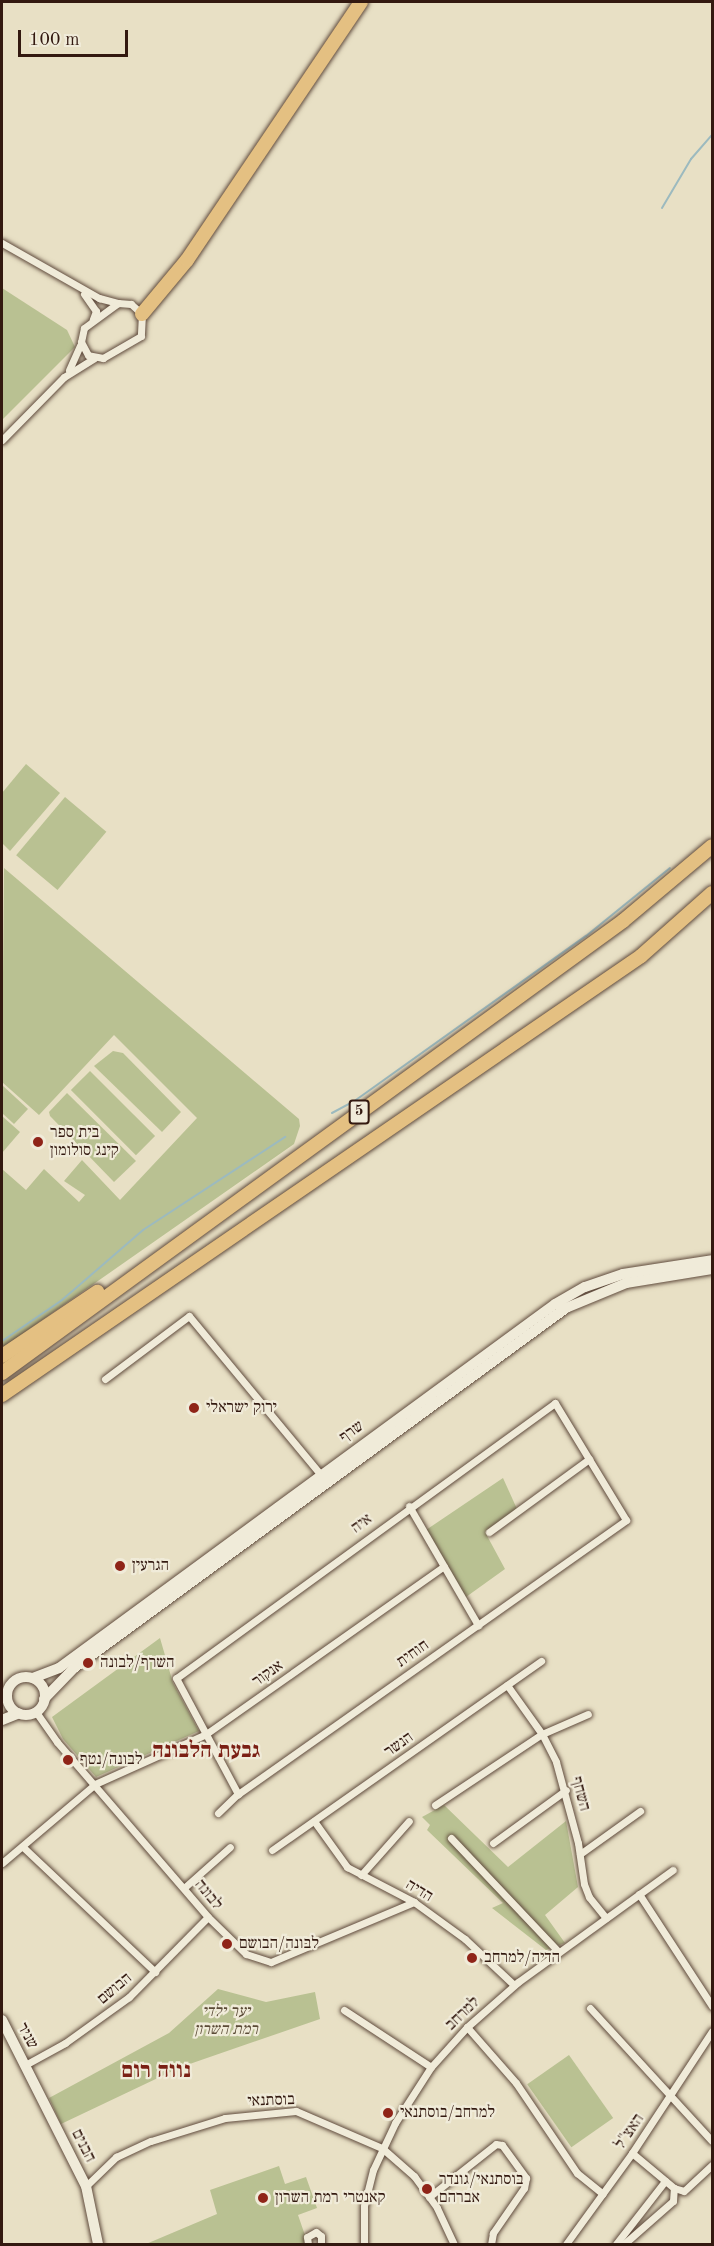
<!DOCTYPE html>
<html>
<head>
<meta charset="utf-8">
<style>
  body { margin:0 }
  #map { position:relative; width:714px; height:2246px; overflow:hidden; background:#e8e0c5; font-family:"Old Standard TT","Frank Ruhl Libre",serif }
  div>[style] { position:absolute }
  .green>* { inset:0; background:#b9c192; transform-origin:0 0 }
  .stream>* { height:2px; margin:-1px; padding:0 1px; transform-origin:1px; border-radius:1px; background:#9cbabf }
  .roads { filter:drop-shadow(0 0 2px #604b3d) drop-shadow(0 0 2px #604b3d) }
  .street>* { height:7px; margin:-3.5px; padding:0 3.5px; transform-origin:3.5px; border-radius:3.5px; background:#f0ebd9 }
  .secondary>* { height:10px; margin:-5px; padding:0 5px; transform-origin:5px; border-radius:5px; background:#f0ebd9 }
  .secondary>.ring { margin:-5px; padding:0; box-sizing:content-box; background:none; border:10px solid #f0ebd9; border-radius:50% }
  .highway>* { height:14px; margin:-7px; padding:0 7px; transform-origin:7px; border-radius:7px; background:#e4c082 }
  .dots>* { width:16px; height:16px; translate:-50% -50%; box-sizing:border-box; border:3px solid #f0ebd9; border-radius:50% }
  span { translate:-50% -50%; white-space:nowrap; text-align:center; line-height:1.15; -webkit-text-stroke:4.5px #f0ebd9; paint-order:stroke }
  .shield-label span { padding:2px 4px; background:#f0ebd9; border:2px solid; border-radius:4px; -webkit-text-stroke-width:0 }
  .shield-label { font-size:15px; color:#331910; font-weight:700 }
  .poi-label { font-size:16px; color:#331910 }
  .left { translate:0 -50%; text-align:left }
  .street-label { font-size:16px; color:#331910 }
  .park-label { font-size:16px; color:#5b4b37; font-style:italic }
  .district-label { font-size:22px; color:#7a1f14; font-weight:700 }
  .frame { position:absolute; inset:0; border:3px solid #331910; pointer-events:none }
  .scale { position:absolute; left:18px; top:30px; width:110px; height:27px; box-sizing:border-box; border:3px solid #331910; border-top:0; padding-left:8px; font-size:18px; line-height:21px; white-space:nowrap; color:#331910; -webkit-text-stroke:4px #f0ebd9; paint-order:stroke }
</style>
</head>
<body>
<div id="map">
  <div class="green">
    <div style="clip-path:polygon(2px 288px,67px 330px,75px 347px,2px 420px)"></div>
    <div style="clip-path:polygon(26px 764px,60px 793px,10px 851px,2px 843px,2px 793px)"></div>
    <div style="left:65px;top:797px;width:54px;height:76px;rotate:40deg"></div>
    <div style="clip-path:polygon(4px 868px,299px 1119px,300px 1126px,294px 1144px,2px 1348px,2px 1169px,26px 1190px,44px 1169px,79px 1202px,85px 1195px,64px 1181px,82px 1160px,120px 1200px,197px 1118px,114px 1035px,39px 1115px,2px 1082px)"></div>
    <div style="clip-path:polygon(113px 1051px,123px 1053px,181px 1112px,162px 1132px,94px 1066px)"></div>
    <div style="left:90px;top:1071px;width:92px;height:27px;rotate:45deg"></div>
    <div style="clip-path:polygon(2px 1085px,28px 1109px,14px 1124px,2px 1113px)"></div>
    <div style="clip-path:polygon(67px 1093px,136px 1161px,114px 1182px,50px 1116px,49px 1112px)"></div>
    <div style="clip-path:polygon(2px 1116px,20px 1132px,2px 1153px)"></div>
    <div style="clip-path:polygon(503px 1478px,517px 1509px,485px 1532px,505px 1569px,466px 1597px,426px 1530px)"></div>
    <div style="clip-path:polygon(160px 1638px,173px 1683px,199px 1731px,96px 1777px,63px 1739px,52px 1717px)"></div>
    <div style="clip-path:polygon(444px 1805px,508px 1867px,566px 1821px,578px 1887px,545px 1915px,565px 1943px,546px 1950px,492px 1908px,503px 1903px,427px 1830px,430px 1825px,422px 1817px)"></div>
    <div style="clip-path:polygon(218px 1989px,266px 2002px,315px 1992px,320px 2019px,181px 2067px,61px 2124px,49px 2098px,169px 2033px)"></div>
    <div style="left:569px;top:2055px;width:77px;height:51px;rotate:55deg"></div>
    <div style="clip-path:polygon(279px 2166px,285px 2184px,306px 2177px,317px 2208px,298px 2215px,308px 2244px,146px 2244px,217px 2214px,210px 2190px)"></div>
  </div>
  <div class="stream">
    <div style="left:662px;top:208px;width:57px;rotate:-59.4deg"></div>
    <div style="left:691px;top:159px;width:32px;rotate:-49deg"></div>
    <div style="left:332px;top:1113px;width:24px;rotate:-28deg"></div>
    <div style="left:353px;top:1102px;width:286px;rotate:-35.5deg"></div>
    <div style="left:586px;top:936px;width:108px;rotate:-39deg"></div>
    <div style="left:2px;top:1341px;width:73px;rotate:-34.3deg"></div>
    <div style="left:62px;top:1300px;width:107px;rotate:-40.8deg"></div>
    <div style="left:143px;top:1230px;width:170px;rotate:-33.2deg"></div>
  </div>
  <div class="roads">
    <div class="street">
      <div style="left:2px;top:243px;width:112px;rotate:29.6deg"></div>
      <div style="left:99px;top:298px;width:20px;rotate:15deg"></div>
      <div style="left:84px;top:294px;width:21px;rotate:55deg"></div>
      <div style="left:96px;top:311px;width:9px;rotate:111deg"></div>
      <div style="left:118px;top:303px;width:13px;rotate:4deg"></div>
      <div style="left:131px;top:304px;width:15px;rotate:42deg"></div>
      <div style="left:142px;top:314px;width:22px;rotate:93deg"></div>
      <div style="left:141px;top:336px;width:44px;rotate:149.9deg"></div>
      <div style="left:103px;top:358px;width:15px;rotate:-169deg"></div>
      <div style="left:88px;top:355px;width:15px;rotate:-118deg"></div>
      <div style="left:81px;top:342px;width:14px;rotate:-78deg"></div>
      <div style="left:84px;top:328px;width:42px;rotate:-36.3deg"></div>
      <div style="left:69px;top:370px;width:27px;rotate:-66deg"></div>
      <div style="left:2px;top:440px;width:88px;rotate:-45.5deg"></div>
      <div style="left:64px;top:377px;width:36px;rotate:-32deg"></div>
      <div style="left:105px;top:1379px;width:105px;rotate:-36.9deg"></div>
      <div style="left:189px;top:1316px;width:205px;rotate:50.3deg"></div>
      <div style="left:409px;top:1506px;width:138px;rotate:59.9deg"></div>
      <div style="left:489px;top:1532px;width:124px;rotate:-36.1deg"></div>
      <div style="left:507px;top:1685px;width:60px;rotate:54.5deg"></div>
      <div style="left:542px;top:1734px;width:31px;rotate:63deg"></div>
      <div style="left:556px;top:1762px;width:84px;rotate:74.8deg"></div>
      <div style="left:578px;top:1843px;width:41px;rotate:81.7deg"></div>
      <div style="left:584px;top:1884px;width:14px;rotate:69deg"></div>
      <div style="left:589px;top:1897px;width:27px;rotate:51deg"></div>
      <div style="left:36px;top:1712px;width:37px;rotate:55deg"></div>
      <div style="left:57px;top:1742px;width:231px;rotate:49.2deg"></div>
      <div style="left:208px;top:1917px;width:53px;rotate:44.2deg"></div>
      <div style="left:246px;top:1954px;width:26px;rotate:18deg"></div>
      <div style="left:271px;top:1962px;width:155px;rotate:-22.8deg"></div>
      <div style="left:435px;top:1805px;width:128px;rotate:-33.6deg"></div>
      <div style="left:542px;top:1734px;width:50px;rotate:-23.5deg"></div>
      <div style="left:218px;top:1813px;width:28px;rotate:-44deg"></div>
      <div style="left:238px;top:1794px;width:475px;rotate:-35.2deg"></div>
      <div style="left:626px;top:1520px;width:137px;rotate:-121.3deg"></div>
      <div style="left:555px;top:1403px;width:468px;rotate:144deg"></div>
      <div style="left:176px;top:1678px;width:132px;rotate:61.9deg"></div>
      <div style="left:314px;top:1821px;width:57px;rotate:54.3deg"></div>
      <div style="left:347px;top:1867px;width:76px;rotate:27.6deg"></div>
      <div style="left:414px;top:1902px;width:63px;rotate:36deg"></div>
      <div style="left:465px;top:1939px;width:67px;rotate:43.2deg"></div>
      <div style="left:451px;top:1838px;width:156px;rotate:46.6deg"></div>
      <div style="left:493px;top:1843px;width:90px;rotate:-36deg"></div>
      <div style="left:23px;top:1847px;width:182px;rotate:43.4deg"></div>
      <div style="left:272px;top:1850px;width:329px;rotate:-35.1deg"></div>
      <div style="left:580px;top:1854px;width:74px;rotate:-35.6deg"></div>
      <div style="left:2px;top:1863px;width:122px;rotate:-40.3deg"></div>
      <div style="left:95px;top:1784px;width:122px;rotate:-24.2deg"></div>
      <div style="left:206px;top:1734px;width:291px;rotate:-35.2deg"></div>
      <div style="left:361px;top:1875px;width:72px;rotate:-48.4deg"></div>
      <div style="left:185px;top:1887px;width:60px;rotate:-41.6deg"></div>
      <div style="left:639px;top:1894px;width:134px;rotate:56.9deg"></div>
      <div style="left:590px;top:2008px;width:180px;rotate:47.5deg"></div>
      <div style="left:344px;top:2010px;width:104px;rotate:33.2deg"></div>
      <div style="left:467px;top:2027px;width:74px;rotate:48.8deg"></div>
      <div style="left:516px;top:2083px;width:109px;rotate:55.9deg"></div>
      <div style="left:577px;top:2173px;width:33px;rotate:39deg"></div>
      <div style="left:25px;top:2065px;width:46px;rotate:-28.8deg"></div>
      <div style="left:65px;top:2043px;width:79px;rotate:-35.7deg"></div>
      <div style="left:129px;top:1997px;width:112px;rotate:-45.4deg"></div>
      <div style="left:632px;top:2153px;width:55px;rotate:39.8deg"></div>
      <div style="left:674px;top:2188px;width:10px;rotate:17deg"></div>
      <div style="left:684px;top:2191px;width:38px;rotate:-43deg"></div>
      <div style="left:86px;top:2186px;width:42px;rotate:-44deg"></div>
      <div style="left:116px;top:2157px;width:38px;rotate:-25deg"></div>
      <div style="left:151px;top:2141px;width:77px;rotate:-17.3deg"></div>
      <div style="left:225px;top:2118px;width:71px;rotate:-5.6deg"></div>
      <div style="left:296px;top:2111px;width:94px;rotate:23.3deg"></div>
      <div style="left:382px;top:2148px;width:43px;rotate:41.2deg"></div>
      <div style="left:414px;top:2176px;width:39px;rotate:54deg"></div>
      <div style="left:437px;top:2208px;width:40px;rotate:65deg"></div>
      <div style="left:429px;top:2197px;width:85px;rotate:-38.3deg"></div>
      <div style="left:496px;top:2144px;width:6px;rotate:9deg"></div>
      <div style="left:502px;top:2145px;width:41px;rotate:54deg"></div>
      <div style="left:526px;top:2178px;width:10px;rotate:101deg"></div>
      <div style="left:524px;top:2188px;width:55px;rotate:124.6deg"></div>
      <div style="left:493px;top:2233px;width:11px;rotate:100deg"></div>
      <div style="left:308px;top:2244px;width:7px;rotate:-98deg"></div>
      <div style="left:307px;top:2237px;width:10px;rotate:-29deg"></div>
      <div style="left:316px;top:2232px;width:6px;rotate:39deg"></div>
      <div style="left:321px;top:2236px;width:8px;rotate:90deg"></div>
      <div style="left:364px;top:2244px;width:38px;rotate:-90deg"></div>
      <div style="left:364px;top:2206px;width:37px;rotate:-76deg"></div>
      <div style="left:373px;top:2170px;width:52px;rotate:-64.9deg"></div>
      <div style="left:395px;top:2123px;width:67px;rotate:-57.3deg"></div>
      <div style="left:431px;top:2067px;width:54px;rotate:-48deg"></div>
      <div style="left:467px;top:2027px;width:68px;rotate:-41.4deg"></div>
      <div style="left:518px;top:1982px;width:191px;rotate:-35.9deg"></div>
      <div style="left:566px;top:2244px;width:112px;rotate:-54deg"></div>
      <div style="left:632px;top:2153px;width:146px;rotate:-56.7deg"></div>
      <div style="left:616px;top:2244px;width:80px;rotate:-52.1deg"></div>
      <div style="left:624px;top:2244px;width:65px;rotate:-41.3deg"></div>
      <div style="left:673px;top:2201px;width:13px;rotate:-86deg"></div>
    </div>
    <div class="secondary">
      <div class="ring" style="left:7px;top:1677px;width:28px;height:28px"></div>
      <div style="left:33px;top:1678px;width:28px;rotate:-21deg"></div>
      <div style="left:59px;top:1668px;width:615px;rotate:-36.27deg"></div>
      <div style="left:555px;top:1304px;width:34px;rotate:-30deg"></div>
      <div style="left:585px;top:1287px;width:40px;rotate:-18.9deg"></div>
      <div style="left:623px;top:1274px;width:90px;rotate:-8.9deg"></div>
      <div style="left:44px;top:1699px;width:43px;rotate:-45.9deg"></div>
      <div style="left:74px;top:1668px;width:610px;rotate:-36.19deg"></div>
      <div style="left:566px;top:1308px;width:65px;rotate:-22.6deg"></div>
      <div style="left:626px;top:1283px;width:87px;rotate:-9.2deg"></div>
      <div style="left:2px;top:1720px;width:18px;rotate:-22deg"></div>
      <div style="left:2px;top:2020px;width:186px;rotate:63.2deg"></div>
      <div style="left:86px;top:2186px;width:59px;rotate:78.3deg"></div>
    </div>
    <div class="highway">
      <div style="left:142px;top:314px;width:70px;rotate:-50.2deg"></div>
      <div style="left:187px;top:260px;width:311px;rotate:-56deg"></div>
      <div style="left:2px;top:1356px;width:115px;rotate:-34deg"></div>
      <div style="left:2px;top:1373px;width:768px;rotate:-36.05deg"></div>
      <div style="left:623px;top:921px;width:116px;rotate:-40.1deg"></div>
      <div style="left:2px;top:1395px;width:775px;rotate:-34.49deg"></div>
      <div style="left:641px;top:956px;width:95px;rotate:-41.6deg"></div>
    </div>
  </div>
  <div class="dots">
    <div style="left:38px;top:1142px;background:#8f2418"></div>
    <div style="left:194px;top:1408px;background:#8f2418"></div>
    <div style="left:120px;top:1566px;background:#8f2418"></div>
    <div style="left:88px;top:1663px;background:#8f2418"></div>
    <div style="left:68px;top:1760px;background:#8f2418"></div>
    <div style="left:227px;top:1944px;background:#8f2418"></div>
    <div style="left:472px;top:1958px;background:#8f2418"></div>
    <div style="left:388px;top:2113px;background:#8f2418"></div>
    <div style="left:427px;top:2189px;background:#8f2418"></div>
    <div style="left:263px;top:2198px;background:#8f2418"></div>
  </div>
  <div class="shield-label">
    <span style="left:359px;top:1112px">5</span>
  </div>
  <div class="poi-label">
    <span class="left" style="left:50px;top:1142px">בית ספר<br>קינג סולומון</span>
    <span class="left" style="left:206px;top:1408px">ירוק ישראלי</span>
    <span class="left" style="left:132px;top:1566px">הגרעין</span>
    <span class="left" style="left:100px;top:1663px">השרף/לבונה</span>
    <span class="left" style="left:80px;top:1760px">לבונה/נטף</span>
    <span class="left" style="left:239px;top:1944px">לבונה/הבושם</span>
    <span class="left" style="left:484px;top:1958px">הדיה/למרחב</span>
    <span class="left" style="left:400px;top:2113px">למרחב/בוסתנאי</span>
    <span class="left" style="left:439px;top:2189px">בוסתנאי/גונדר<br>אברהם</span>
    <span class="left" style="left:275px;top:2198px">קאנטרי רמת השרון</span>
  </div>
  <div class="street-label">
    <span style="left:352px;top:1432px;rotate:-36deg">שרף</span>
    <span style="left:362px;top:1524px;rotate:-36deg">איה</span>
    <span style="left:413px;top:1654px;rotate:-35deg">חוחית</span>
    <span style="left:268px;top:1674px;rotate:-35deg">אנקור</span>
    <span style="left:399px;top:1745px;rotate:-35deg">הנשר</span>
    <span style="left:580px;top:1794px;rotate:75deg">השחף</span>
    <span style="left:419px;top:1891px;rotate:31deg">הדיה</span>
    <span style="left:208px;top:1895px;rotate:51deg">לבונה</span>
    <span style="left:115px;top:1989px;rotate:-40deg">הבושם</span>
    <span style="left:463px;top:2014px;rotate:-44deg">למרחב</span>
    <span style="left:27px;top:2036px;rotate:62deg">שניר</span>
    <span style="left:271px;top:2101px;rotate:-2deg">בוסתנאי</span>
    <span style="left:630px;top:2132px;rotate:-56deg">האצ"ל</span>
    <span style="left:83px;top:2146px;rotate:63deg">הבנים</span>
  </div>
  <div class="park-label">
    <span style="left:226px;top:2021px">יער ילדי<br>רמת השרון</span>
  </div>
  <div class="district-label">
    <span style="left:206px;top:1752px">גבעת הלבונה</span>
    <span style="left:156px;top:2072px">נווה רום</span>
  </div>
  <div class="frame"></div>
  <div class="scale">100 m</div>
</div>
</body>
</html>
